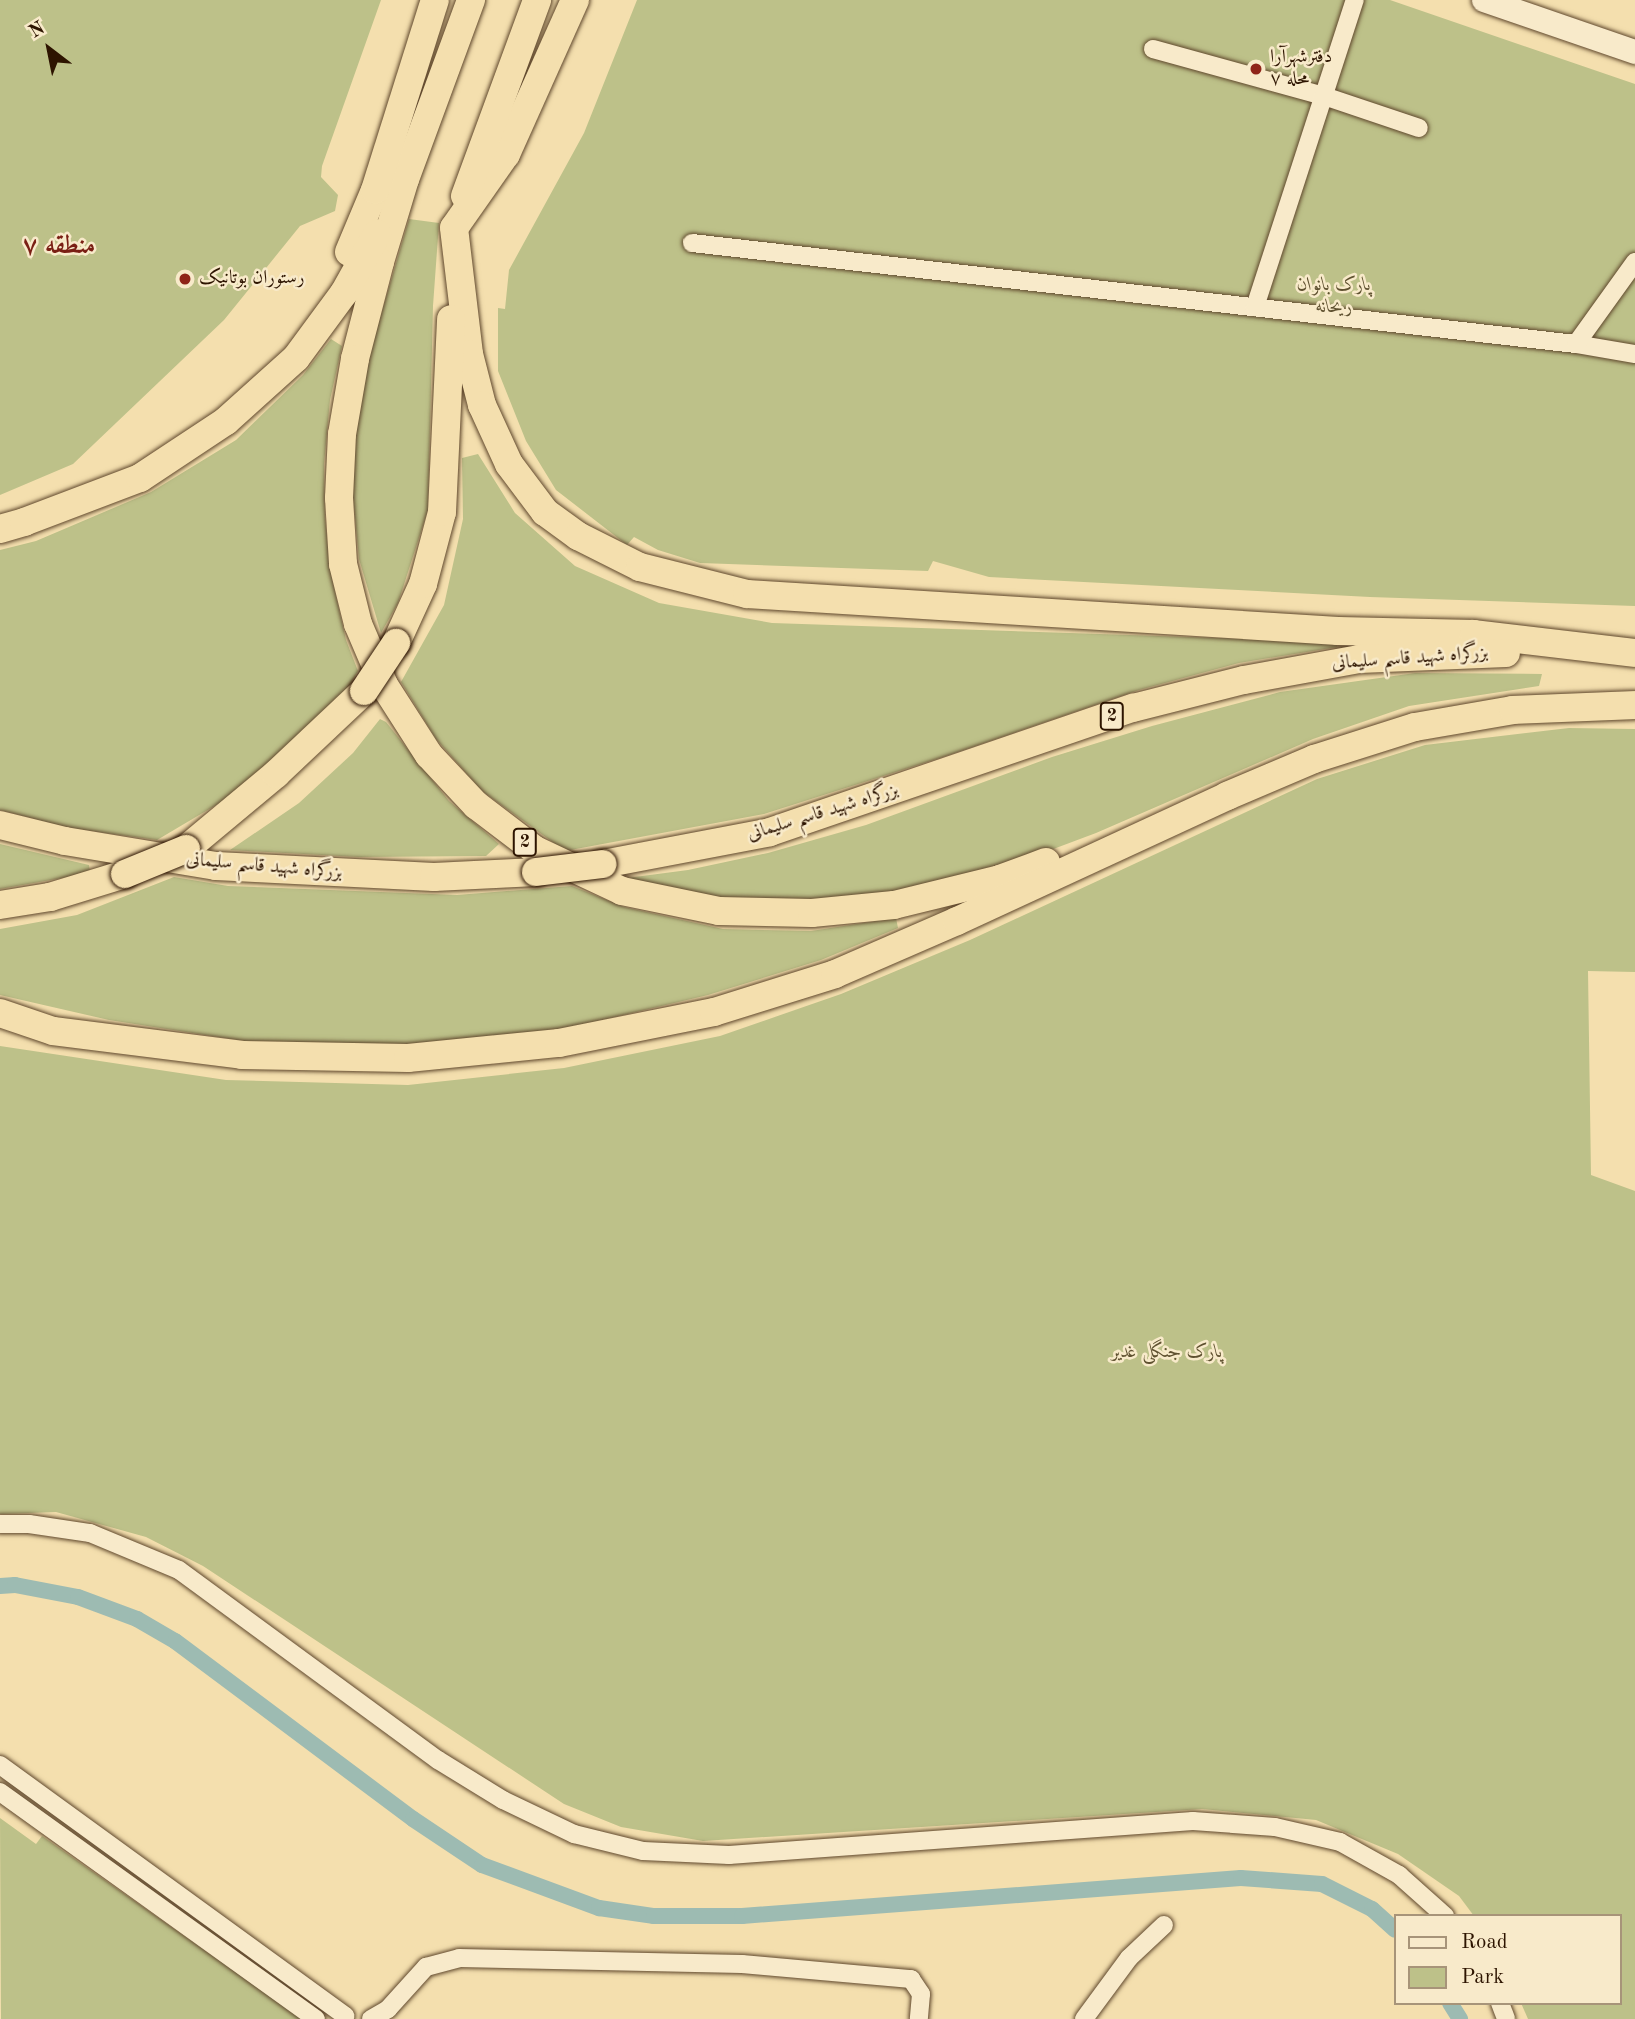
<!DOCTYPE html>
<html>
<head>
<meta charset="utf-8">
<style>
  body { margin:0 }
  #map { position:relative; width:1635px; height:2019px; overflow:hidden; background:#f4dfae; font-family:"Old Standard TT",Amiri,serif }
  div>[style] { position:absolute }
  .green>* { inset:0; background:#bdc189 }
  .canal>* { height:16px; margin:-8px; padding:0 8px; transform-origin:8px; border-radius:8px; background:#9dbbb2 }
  .roads { filter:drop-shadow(0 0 2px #5f472c) drop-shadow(0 0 2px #5f472c) }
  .minor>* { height:18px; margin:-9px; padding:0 9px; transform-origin:9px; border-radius:9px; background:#f8eaca }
  .secondary>* { height:24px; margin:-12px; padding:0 12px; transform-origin:12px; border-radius:12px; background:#f8eaca }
  .trunk>* { height:28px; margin:-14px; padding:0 14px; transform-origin:14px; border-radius:14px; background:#f4dfae }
  .bridges { filter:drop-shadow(0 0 2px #2d1400) drop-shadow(0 0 2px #2d1400) }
  .trunk-bridge>* { height:28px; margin:-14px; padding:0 14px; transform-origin:14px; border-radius:14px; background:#f4dfae }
  .dots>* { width:19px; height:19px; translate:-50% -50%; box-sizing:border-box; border:4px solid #f8eaca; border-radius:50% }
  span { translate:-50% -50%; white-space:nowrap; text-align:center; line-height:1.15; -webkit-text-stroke:5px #f8eaca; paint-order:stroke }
  .shield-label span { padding:2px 5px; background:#f8eaca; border:2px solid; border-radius:5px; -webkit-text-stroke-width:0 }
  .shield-label { font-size:18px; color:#2d1400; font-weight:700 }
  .poi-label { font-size:19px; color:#2d1400 }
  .left { translate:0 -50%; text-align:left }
  .park-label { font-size:19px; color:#5f5130; font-style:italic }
  .street-label { font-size:19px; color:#2d1400 }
  .district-label { font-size:26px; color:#7a1f14; font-weight:700 }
  .legend { position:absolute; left:1394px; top:1914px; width:228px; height:91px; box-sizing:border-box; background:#f8eaca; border:2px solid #a79479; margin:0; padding:9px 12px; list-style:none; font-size:21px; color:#2d1400 }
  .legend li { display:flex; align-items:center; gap:14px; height:35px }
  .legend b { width:35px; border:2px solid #a79479 }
  .north { position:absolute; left:14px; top:14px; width:70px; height:70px; -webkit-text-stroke:5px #f8eaca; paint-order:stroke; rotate:328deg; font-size:19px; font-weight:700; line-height:28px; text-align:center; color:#2d1400 }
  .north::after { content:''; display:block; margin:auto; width:24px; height:32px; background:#2d1400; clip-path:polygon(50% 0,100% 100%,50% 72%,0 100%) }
</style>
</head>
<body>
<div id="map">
  <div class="green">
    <div style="clip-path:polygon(0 0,381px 0,322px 166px,321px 177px,338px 195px,335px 211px,300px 226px,224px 320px,73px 464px,0 495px)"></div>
    <div style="clip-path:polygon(637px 0,1390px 0,1635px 84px,1635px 606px,1370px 597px,989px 577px,933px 561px,928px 571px,700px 563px,658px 550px,634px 537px,627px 545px,556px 490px,526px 441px,498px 371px,498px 308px,505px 309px,509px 270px,584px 133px)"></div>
    <div style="clip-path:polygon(409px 219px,439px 223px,433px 306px,428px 510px,398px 603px,381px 633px,359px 559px,353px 496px,356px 435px,368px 359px)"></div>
    <div style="clip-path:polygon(331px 339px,342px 346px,330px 400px,324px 464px,325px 518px,331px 574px,346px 640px,358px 671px,344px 694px,233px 795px,157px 840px,69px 828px,0 810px,0 550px,36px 541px,151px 492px,236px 440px,303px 375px)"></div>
    <div style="clip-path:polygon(478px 454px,515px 513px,575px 566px,659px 603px,772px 623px,1337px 642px,1337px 647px,1239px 663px,1139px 690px,946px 756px,764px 814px,565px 851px,482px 791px,436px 739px,401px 682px,444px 605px,463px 519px,462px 458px)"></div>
    <div style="clip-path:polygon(1415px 673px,1542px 674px,1539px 686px,1409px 706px,1313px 739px,1096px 833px,1000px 869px,898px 895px,815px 904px,730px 902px,627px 878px,688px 870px,768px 853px,866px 825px,1052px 757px,1152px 726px,1280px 692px)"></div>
    <div style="clip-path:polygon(380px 719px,386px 722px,449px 801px,499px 844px,486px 856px,358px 857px,230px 850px,299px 803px,353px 753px)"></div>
    <div style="clip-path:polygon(1569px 728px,1635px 729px,1635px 972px,1588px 971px,1591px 1175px,1635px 1191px,1635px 2019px,1528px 2019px,1521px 2003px,1619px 2003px,1619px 1916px,1474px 1916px,1459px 1896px,1398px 1854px,1316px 1820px,1202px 1809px,703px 1841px,621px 1827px,564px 1804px,203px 1566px,146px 1537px,56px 1512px,0 1514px,0 1046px,226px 1080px,408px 1085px,564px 1068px,720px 1036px,841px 994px,970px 940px,1317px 779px,1425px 745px)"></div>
    <div style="clip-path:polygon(0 844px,89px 865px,90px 873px,0 889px)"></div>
    <div style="clip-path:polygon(174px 877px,228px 886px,457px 895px,572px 886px,624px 907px,723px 929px,811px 931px,896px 918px,898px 928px,821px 960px,708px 995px,556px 1031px,409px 1045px,244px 1041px,109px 1020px,0 995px,0 929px,77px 915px)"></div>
    <div style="clip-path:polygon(0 1818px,36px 1844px,42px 1836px,302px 2019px,1px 2019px)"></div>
  </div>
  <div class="canal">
    <div style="left:0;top:1586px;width:15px;rotate:-4deg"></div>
    <div style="left:15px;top:1585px;width:64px;rotate:10.8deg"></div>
    <div style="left:78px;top:1597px;width:63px;rotate:20.4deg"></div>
    <div style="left:137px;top:1619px;width:44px;rotate:30.1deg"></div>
    <div style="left:175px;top:1641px;width:297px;rotate:36.8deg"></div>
    <div style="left:413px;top:1819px;width:83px;rotate:33.7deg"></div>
    <div style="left:482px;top:1865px;width:125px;rotate:20.2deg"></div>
    <div style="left:599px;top:1908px;width:56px;rotate:8.3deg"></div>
    <div style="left:654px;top:1916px;width:88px"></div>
    <div style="left:742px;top:1916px;width:500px;rotate:-4.35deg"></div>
    <div style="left:1241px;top:1878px;width:81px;rotate:4.2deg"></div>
    <div style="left:1322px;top:1884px;width:56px;rotate:26.6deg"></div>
    <div style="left:1372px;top:1909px;width:31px;rotate:42deg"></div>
    <div style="left:1450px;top:2003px;width:19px;rotate:58deg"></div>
  </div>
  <div class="roads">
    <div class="minor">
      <div style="left:1153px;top:49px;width:177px;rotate:15.4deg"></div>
      <div style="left:1324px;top:96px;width:100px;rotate:18.6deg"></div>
      <div style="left:692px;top:243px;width:890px;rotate:6.52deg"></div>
      <div style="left:1576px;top:344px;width:60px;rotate:9.6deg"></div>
      <div style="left:1255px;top:307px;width:323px;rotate:-72deg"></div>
      <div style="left:1576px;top:344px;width:101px;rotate:-54.3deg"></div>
      <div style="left:0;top:1524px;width:29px"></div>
      <div style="left:29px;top:1524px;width:62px;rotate:8.4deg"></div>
      <div style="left:90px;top:1533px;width:96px;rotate:22.6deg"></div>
      <div style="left:179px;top:1570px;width:321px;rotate:36.3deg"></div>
      <div style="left:438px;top:1760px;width:76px;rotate:31.6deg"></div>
      <div style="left:503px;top:1800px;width:79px;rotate:25.6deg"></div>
      <div style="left:574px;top:1834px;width:71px;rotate:13.8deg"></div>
      <div style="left:643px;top:1851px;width:86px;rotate:2.7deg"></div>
      <div style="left:729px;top:1855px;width:465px;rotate:-4.2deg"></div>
      <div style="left:1193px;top:1821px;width:82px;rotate:4.2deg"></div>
      <div style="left:1275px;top:1827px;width:67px;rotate:13deg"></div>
      <div style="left:1340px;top:1842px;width:68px;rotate:29.2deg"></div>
      <div style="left:1399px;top:1875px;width:62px;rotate:41.7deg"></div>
      <div style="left:0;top:1765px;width:427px;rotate:36deg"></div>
      <div style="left:0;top:1792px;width:389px;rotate:35.7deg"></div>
      <div style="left:1500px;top:2003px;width:17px;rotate:69deg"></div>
      <div style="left:371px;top:2019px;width:20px;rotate:-30deg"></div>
      <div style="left:388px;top:2009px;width:57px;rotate:-47.9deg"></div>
      <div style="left:426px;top:1967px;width:34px;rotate:-15deg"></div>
      <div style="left:459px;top:1958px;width:283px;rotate:1.2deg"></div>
      <div style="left:742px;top:1964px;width:170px;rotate:5.1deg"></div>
      <div style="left:911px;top:1979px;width:18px;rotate:56deg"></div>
      <div style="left:921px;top:1994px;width:25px;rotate:95deg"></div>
      <div style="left:1084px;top:2019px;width:76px;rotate:-53.6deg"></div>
      <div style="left:1129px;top:1958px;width:48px;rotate:-43.3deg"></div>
    </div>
    <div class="secondary">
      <div style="left:1484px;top:0;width:160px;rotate:19deg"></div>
    </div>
    <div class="trunk">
      <div style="left:471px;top:0;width:191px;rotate:110.2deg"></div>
      <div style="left:405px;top:179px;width:87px;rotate:106.8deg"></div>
      <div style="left:380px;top:262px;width:100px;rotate:104.5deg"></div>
      <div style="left:355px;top:359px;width:76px;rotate:99.8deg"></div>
      <div style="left:342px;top:434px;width:64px;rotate:92.7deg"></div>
      <div style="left:339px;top:498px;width:66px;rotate:86.5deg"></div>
      <div style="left:343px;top:564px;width:62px;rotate:76deg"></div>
      <div style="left:358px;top:624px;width:66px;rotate:66.9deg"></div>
      <div style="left:384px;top:685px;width:83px;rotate:57.3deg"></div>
      <div style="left:429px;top:755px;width:69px;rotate:46.8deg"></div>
      <div style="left:476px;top:805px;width:74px;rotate:37.3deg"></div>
      <div style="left:535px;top:850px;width:96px;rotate:25.2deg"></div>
      <div style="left:622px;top:891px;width:99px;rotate:11.7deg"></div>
      <div style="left:719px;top:911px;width:93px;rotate:1.2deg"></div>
      <div style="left:812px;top:913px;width:82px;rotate:-5.6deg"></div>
      <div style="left:894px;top:905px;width:109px;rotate:-13.8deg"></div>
      <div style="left:1000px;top:879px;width:49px;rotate:-20.3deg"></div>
      <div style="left:575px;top:0;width:169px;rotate:114.1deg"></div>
      <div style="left:506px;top:154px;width:90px;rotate:125.1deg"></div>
      <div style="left:454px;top:228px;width:127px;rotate:83.2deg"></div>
      <div style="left:469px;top:354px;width:53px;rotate:75.7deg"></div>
      <div style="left:482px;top:405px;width:65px;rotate:65.4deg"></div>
      <div style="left:509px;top:464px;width:60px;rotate:53.1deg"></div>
      <div style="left:545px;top:512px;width:41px;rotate:36deg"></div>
      <div style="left:578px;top:536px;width:69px;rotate:26.6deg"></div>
      <div style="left:640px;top:567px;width:110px;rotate:14.2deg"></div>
      <div style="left:747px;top:594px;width:592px;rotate:3.58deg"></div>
      <div style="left:1338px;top:631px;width:136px;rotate:1.3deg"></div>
      <div style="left:1474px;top:634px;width:162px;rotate:6.7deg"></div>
      <div style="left:465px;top:196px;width:209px;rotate:-69.8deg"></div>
      <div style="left:349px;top:252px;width:67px;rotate:-67.2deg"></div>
      <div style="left:375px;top:190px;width:199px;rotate:-72.5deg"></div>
      <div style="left:0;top:529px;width:25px;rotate:-16deg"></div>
      <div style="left:24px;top:522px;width:124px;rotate:-20.8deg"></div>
      <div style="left:140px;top:478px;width:103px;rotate:-33.5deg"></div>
      <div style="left:226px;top:421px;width:94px;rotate:-42deg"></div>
      <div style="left:296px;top:358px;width:81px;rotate:-53.6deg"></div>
      <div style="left:344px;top:293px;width:68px;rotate:-60.8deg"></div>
      <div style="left:396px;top:643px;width:65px;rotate:-65.4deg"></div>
      <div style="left:423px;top:584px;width:74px;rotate:-75.2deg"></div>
      <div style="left:442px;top:512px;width:193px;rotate:-87.3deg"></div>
      <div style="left:0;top:825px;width:67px;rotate:13.8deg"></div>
      <div style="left:65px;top:841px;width:153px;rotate:9.4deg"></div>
      <div style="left:216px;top:866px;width:218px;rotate:2.9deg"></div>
      <div style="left:434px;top:877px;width:102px;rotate:-2.8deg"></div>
      <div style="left:186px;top:849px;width:117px;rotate:-39.8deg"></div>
      <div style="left:276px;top:774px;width:121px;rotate:-43.3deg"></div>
      <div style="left:603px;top:864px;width:170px;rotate:-10.8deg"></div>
      <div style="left:770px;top:832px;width:384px;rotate:-18.9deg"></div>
      <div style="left:1133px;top:708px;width:114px;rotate:-14.2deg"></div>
      <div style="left:1244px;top:680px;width:117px;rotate:-10.3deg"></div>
      <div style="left:1359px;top:659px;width:147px;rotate:-2.3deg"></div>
      <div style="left:0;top:905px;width:51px;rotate:-9.1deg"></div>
      <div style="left:50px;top:897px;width:78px;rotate:-17deg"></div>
      <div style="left:0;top:1013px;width:56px;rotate:18.8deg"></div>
      <div style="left:53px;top:1031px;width:191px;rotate:7.2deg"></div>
      <div style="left:242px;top:1055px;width:166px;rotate:1deg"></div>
      <div style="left:408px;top:1058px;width:152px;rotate:-5.7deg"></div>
      <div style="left:559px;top:1043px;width:158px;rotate:-11.3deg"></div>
      <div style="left:714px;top:1012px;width:127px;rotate:-17.4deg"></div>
      <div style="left:835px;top:974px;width:133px;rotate:-23.5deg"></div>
      <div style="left:957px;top:921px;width:298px;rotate:-24.8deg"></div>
      <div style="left:1227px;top:796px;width:95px;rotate:-23deg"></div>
      <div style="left:1314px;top:759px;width:106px;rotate:-17.6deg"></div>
      <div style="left:1415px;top:727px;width:99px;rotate:-9.8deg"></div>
      <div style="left:1513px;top:710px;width:122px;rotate:-2.3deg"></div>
    </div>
  </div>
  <div class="bridges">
    <div class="trunk-bridge">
      <div style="left:364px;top:691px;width:58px;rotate:-56.3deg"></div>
      <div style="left:536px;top:872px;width:67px;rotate:-6.8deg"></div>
      <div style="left:125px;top:874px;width:66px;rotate:-22.3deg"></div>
    </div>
  </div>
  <div class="dots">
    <div style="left:1256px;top:69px;background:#8f2418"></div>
    <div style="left:185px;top:279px;background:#8f2418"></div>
  </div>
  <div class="shield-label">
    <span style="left:1112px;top:716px">2</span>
    <span style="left:525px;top:842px">2</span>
  </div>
  <div class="poi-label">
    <span class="left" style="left:1270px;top:69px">دفترشهرآرا<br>محله ۷</span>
    <span class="left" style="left:199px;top:279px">رستوران بوتانیک</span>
  </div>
  <div class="park-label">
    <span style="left:1334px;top:297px">پارک بانوان<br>ریحانه</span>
    <span style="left:1167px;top:1353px">پارک جنگلی غدیر</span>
  </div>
  <div class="street-label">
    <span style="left:1410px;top:659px;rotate:-4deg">بزرگراه شهید قاسم سلیمانی</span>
    <span style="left:823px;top:813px;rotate:-17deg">بزرگراه شهید قاسم سلیمانی</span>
    <span style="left:264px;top:867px;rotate:5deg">بزرگراه شهید قاسم سلیمانی</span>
  </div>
  <div class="district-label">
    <span style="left:59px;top:247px">منطقه ۷</span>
  </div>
  <ul class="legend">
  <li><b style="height:9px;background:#f8eaca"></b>Road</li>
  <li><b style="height:19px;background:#bdc189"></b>Park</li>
  </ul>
  <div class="north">N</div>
</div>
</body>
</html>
